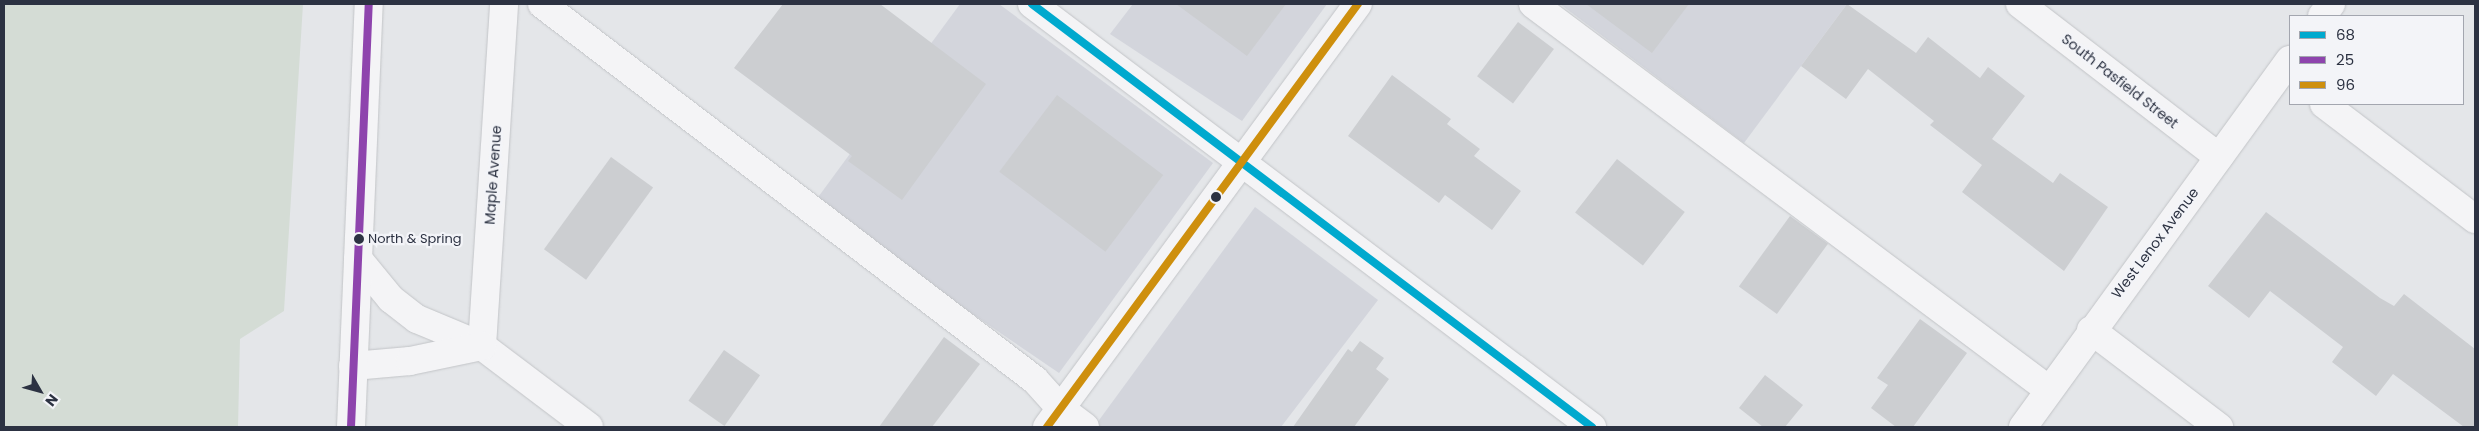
<!DOCTYPE html>
<html>
<head>
<meta charset="utf-8">
<style>
  body { margin:0 }
  #map { position:relative; width:2479px; height:431px; overflow:hidden; background:#e4e6e9; font-family:Poppins,sans-serif }
  div>[style] { position:absolute }
  .built>* { inset:0; background:#d3d5dc }
  .green>* { inset:0; background:#d4dcd5 }
  .building>* { inset:0; background:#ccced1; transform-origin:0 0 }
  .roads { filter:drop-shadow(0 0 1px #c2c4c7) drop-shadow(0 0 1px #c2c4c7) }
  .minor>* { height:28px; margin:-14px; padding:0 14px; transform-origin:14px; border-radius:14px; background:#f4f4f6 }
  .bus-1>* { height:8px; margin:-4px; padding:0 4px; transform-origin:4px; border-radius:4px; background:#00a9ce }
  .bus-2>* { height:8px; margin:-4px; padding:0 4px; transform-origin:4px; border-radius:4px; background:#8e44ad }
  .bus-3>* { height:8px; margin:-4px; padding:0 4px; transform-origin:4px; border-radius:4px; background:#ce8f0d }
  .dots>* { width:14px; height:14px; translate:-50% -50%; box-sizing:border-box; border:2px solid #f3f4f8; border-radius:50% }
  span { translate:-50% -50%; white-space:nowrap; text-align:center; line-height:1.15; -webkit-text-stroke:4.5px #f3f4f8; paint-order:stroke }
  .bus-label { font-size:13px; color:#2c3242 }
  .left { translate:0 -50%; text-align:left }
  .street-label { font-size:14px; color:#2c3242 }
  .frame { position:absolute; inset:0; border:5px solid #2c3242; pointer-events:none }
  .legend { position:absolute; left:2289px; top:15px; width:175px; height:90px; box-sizing:border-box; background:#f3f4f8; border:1px solid #a3a6af; margin:0; padding:6px 9px; list-style:none; font-size:15px; color:#2c3242 }
  .legend li { display:flex; align-items:center; gap:10px; height:25px }
  .legend b { width:25px; border:1px solid #a3a6af }
  .north { position:absolute; left:15px; top:366px; width:50px; height:50px; -webkit-text-stroke:4px #f3f4f8; paint-order:stroke; rotate:128deg; font-size:14px; font-weight:700; line-height:20px; text-align:center; color:#2c3242 }
  .north::after { content:''; display:block; margin:auto; width:18px; height:22px; background:#2c3242; clip-path:polygon(50% 0,100% 100%,50% 72%,0 100%) }
</style>
</head>
<body>
<div id="map">
  <div class="built">
    <div style="clip-path:polygon(960px 4px,999px 4px,1213px 163px,1059px 373px,917px 276px,816px 200px)"></div>
    <div style="clip-path:polygon(1133px 4px,1327px 4px,1242px 121px,1110px 34px)"></div>
    <div style="clip-path:polygon(1560px 4px,1847px 4px,1744px 143px)"></div>
    <div style="clip-path:polygon(1255px 207px,1378px 300px,1281px 427px,1094px 427px)"></div>
  </div>
  <div class="green">
    <div style="clip-path:polygon(4px 4px,303px 4px,284px 311px,240px 339px,238px 427px,4px 427px)"></div>
  </div>
  <div class="building">
    <div style="clip-path:polygon(783px 4px,880px 4px,986px 84px,902px 200px,848px 161px,852px 156px,734px 68px)"></div>
    <div style="clip-path:polygon(1176px 4px,1286px 4px,1247px 56px)"></div>
    <div style="clip-path:polygon(1586px 4px,1689px 4px,1652px 53px)"></div>
    <div style="clip-path:polygon(1847px 4px,1916px 53px,1928px 37px,1980px 78px,1988px 67px,2025px 96px,1992px 139px,2053px 183px,2060px 173px,2108px 207px,2064px 271px,1962px 192px,1982px 165px,1930px 125px,1934px 121px,1868px 69px,1846px 99px,1801px 66px)"></div>
    <div style="left:1518px;top:22px;width:45px;height:68px;rotate:37deg"></div>
    <div style="clip-path:polygon(1392px 75px,1451px 119px,1447px 124px,1480px 149px,1474px 156px,1521px 191px,1492px 230px,1445px 195px,1439px 203px,1348px 136px)"></div>
    <div style="left:1057px;top:95px;width:133px;height:96px;rotate:37deg"></div>
    <div style="left:611px;top:157px;width:52px;height:114px;rotate:36deg"></div>
    <div style="left:1617px;top:159px;width:86px;height:68px;rotate:38deg"></div>
    <div style="clip-path:polygon(2266px 212px,2380px 298px,2394px 306px,2404px 294px,2475px 349px,2475px 427px,2464px 427px,2393px 374px,2376px 396px,2332px 362px,2343px 347px,2270px 291px,2249px 318px,2208px 286px)"></div>
    <div style="left:1790px;top:216px;width:47px;height:87px;rotate:36deg"></div>
    <div style="clip-path:polygon(1920px 319px,1967px 353px,1913px 427px,1896px 427px,1871px 408px,1888px 385px,1877px 378px)"></div>
    <div style="clip-path:polygon(944px 337px,980px 364px,932px 427px,879px 427px)"></div>
    <div style="clip-path:polygon(1360px 341px,1384px 358px,1376px 369px,1389px 379px,1354px 427px,1293px 427px,1348px 349px,1352px 352px)"></div>
    <div style="left:724px;top:350px;width:44px;height:62px;rotate:35deg"></div>
    <div style="clip-path:polygon(1765px 375px,1803px 405px,1785px 427px,1763px 427px,1739px 408px)"></div>
  </div>
  <div class="roads">
    <div class="minor">
      <div style="left:542px;top:4px;width:620px;rotate:37.33deg"></div>
      <div style="left:1035px;top:380px;width:39px;rotate:48deg"></div>
      <div style="left:1061px;top:409px;width:30px;rotate:37deg"></div>
      <div style="left:1032px;top:4px;width:702px;rotate:37.07deg"></div>
      <div style="left:1533px;top:4px;width:644px;rotate:36.8deg"></div>
      <div style="left:2020px;top:4px;width:251px;rotate:37.6deg"></div>
      <div style="left:2322px;top:16px;width:15px;rotate:-53deg"></div>
      <div style="left:2324px;top:104px;width:190px;rotate:37.3deg"></div>
      <div style="left:358px;top:259px;width:52px;rotate:50.5deg"></div>
      <div style="left:391px;top:299px;width:33px;rotate:38deg"></div>
      <div style="left:417px;top:319px;width:70px;rotate:22.6deg"></div>
      <div style="left:482px;top:346px;width:134px;rotate:37.1deg"></div>
      <div style="left:2091px;top:330px;width:161px;rotate:37.2deg"></div>
      <div style="left:482px;top:346px;width:343px;rotate:-86.3deg"></div>
      <div style="left:353px;top:366px;width:57px;rotate:-5deg"></div>
      <div style="left:410px;top:361px;width:74px;rotate:-11.8deg"></div>
      <div style="left:351px;top:427px;width:423px;rotate:-87.6deg"></div>
      <div style="left:1047px;top:427px;width:525px;rotate:-53.68deg"></div>
      <div style="left:2023px;top:427px;width:454px;rotate:-54deg"></div>
    </div>
  </div>
  <div class="bus-1">
    <div style="left:1032px;top:4px;width:702px;rotate:37.07deg"></div>
  </div>
  <div class="bus-2">
    <div style="left:351px;top:427px;width:423px;rotate:-87.6deg"></div>
  </div>
  <div class="bus-3">
    <div style="left:1047px;top:427px;width:525px;rotate:-53.68deg"></div>
  </div>
  <div class="dots">
    <div style="left:1216px;top:197px;background:#2c3242"></div>
    <div style="left:359px;top:239px;background:#2c3242"></div>
  </div>
  <div class="bus-label">
    <span class="left" style="left:368px;top:239px">North &amp; Spring</span>
  </div>
  <div class="street-label">
    <span style="left:2120px;top:81px;rotate:38deg">South Pasfield Street</span>
    <span style="left:493px;top:175px;rotate:-86deg">Maple Avenue</span>
    <span style="left:2155px;top:243px;rotate:-53deg">West Lenox Avenue</span>
  </div>
  <div class="frame"></div>
  <ul class="legend">
  <li><b style="height:6px;background:#00a9ce"></b>68</li>
  <li><b style="height:6px;background:#8e44ad"></b>25</li>
  <li><b style="height:6px;background:#ce8f0d"></b>96</li>
  </ul>
  <div class="north">N</div>
</div>
</body>
</html>
